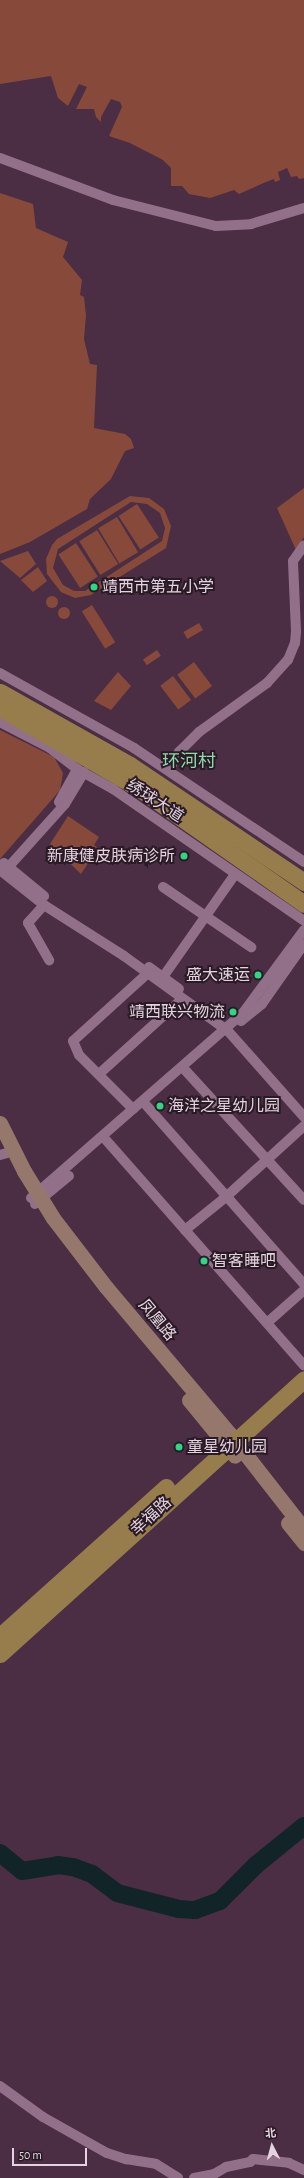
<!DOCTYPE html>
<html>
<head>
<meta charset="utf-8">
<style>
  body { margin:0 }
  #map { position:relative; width:304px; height:2178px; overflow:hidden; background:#4b2d44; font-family:"Alegreya Sans","Noto Sans SC",sans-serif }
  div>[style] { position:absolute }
  .green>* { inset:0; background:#874a3a; transform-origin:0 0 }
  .round { border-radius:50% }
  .river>* { height:18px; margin:-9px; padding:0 9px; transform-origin:9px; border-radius:9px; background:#112428 }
  .street>* { height:10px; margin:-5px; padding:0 5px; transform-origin:5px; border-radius:5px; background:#92708a }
  .secondary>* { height:15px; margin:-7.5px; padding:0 7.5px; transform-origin:7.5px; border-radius:7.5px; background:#95776b }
  .primary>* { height:17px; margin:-8.5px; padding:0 8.5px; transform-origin:8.5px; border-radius:8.5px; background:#987d4c }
  .dots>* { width:11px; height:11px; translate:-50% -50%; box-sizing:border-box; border:2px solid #291b25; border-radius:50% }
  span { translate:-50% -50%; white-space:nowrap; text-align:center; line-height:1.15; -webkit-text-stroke:4px #291b25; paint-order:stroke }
  .poi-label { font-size:16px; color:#e5d2e0 }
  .left { translate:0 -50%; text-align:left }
  .right { translate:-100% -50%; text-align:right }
  .street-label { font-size:16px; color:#e5d2e0 }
  .quarter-label { font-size:18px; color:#8fdaaa }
  .north { position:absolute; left:252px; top:2126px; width:40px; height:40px; -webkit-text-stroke:3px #291b25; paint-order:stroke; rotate:354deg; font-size:11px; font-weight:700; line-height:16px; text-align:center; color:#e5d2e0 }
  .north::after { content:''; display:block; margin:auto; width:14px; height:18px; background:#e5d2e0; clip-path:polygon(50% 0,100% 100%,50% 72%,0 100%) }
  .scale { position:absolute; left:12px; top:2148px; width:75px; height:18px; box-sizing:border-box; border:2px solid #e5d2e0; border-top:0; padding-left:5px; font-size:12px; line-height:14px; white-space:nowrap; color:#e5d2e0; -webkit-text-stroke:3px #291b25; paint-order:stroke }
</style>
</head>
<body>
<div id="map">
  <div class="green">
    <div style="clip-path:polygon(0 0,304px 0,304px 178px,299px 179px,297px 176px,291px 177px,287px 168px,278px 172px,280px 180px,275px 182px,274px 179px,266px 182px,239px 194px,234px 190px,210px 198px,189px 194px,182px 186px,171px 186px,171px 168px,163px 160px,130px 143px,109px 136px,122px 107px,120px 102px,111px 99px,101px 117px,101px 122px,96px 117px,94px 109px,76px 109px,87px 87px,79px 84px,68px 106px,58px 98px,51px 76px,0 84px)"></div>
    <div style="clip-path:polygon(0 193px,33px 204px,36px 228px,68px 242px,63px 257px,82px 280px,80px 295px,84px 297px,86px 315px,84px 339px,90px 364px,97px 365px,94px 428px,125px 434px,131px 439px,134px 448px,125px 451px,111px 479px,90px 499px,87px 509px,30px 542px,0 554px)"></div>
    <div style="clip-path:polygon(304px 488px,304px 537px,296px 550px,277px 508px)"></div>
    <div style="clip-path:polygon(evenodd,130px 496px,149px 498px,164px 509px,171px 526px,166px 548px,91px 595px,75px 598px,61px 592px,47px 574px,46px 559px,52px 545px,57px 539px,130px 496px,131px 502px,147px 504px,160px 513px,165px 528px,162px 541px,85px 591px,74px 591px,63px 585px,53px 568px,58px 549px,131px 502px)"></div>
    <div style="left:137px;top:504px;width:40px;height:22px;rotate:57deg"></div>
    <div style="left:117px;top:517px;width:41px;height:22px;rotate:59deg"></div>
    <div style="left:97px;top:530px;width:40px;height:21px;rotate:58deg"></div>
    <div style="left:76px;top:543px;width:40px;height:21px;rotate:57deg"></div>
    <div style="clip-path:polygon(28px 551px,36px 564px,20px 578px,0 561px)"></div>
    <div style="clip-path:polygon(38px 567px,47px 581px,33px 592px,21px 580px)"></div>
    <div class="round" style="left:46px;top:596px;width:12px;height:12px"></div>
    <div style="left:92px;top:605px;width:44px;height:12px;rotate:58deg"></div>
    <div class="round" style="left:58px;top:607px;width:12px;height:12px"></div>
    <div style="left:199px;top:623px;width:8px;height:18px;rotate:60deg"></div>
    <div style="left:157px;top:650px;width:7px;height:17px;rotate:56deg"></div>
    <div style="left:194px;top:662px;width:30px;height:21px;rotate:53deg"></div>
    <div style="clip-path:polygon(118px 672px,131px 686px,111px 710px,94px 701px)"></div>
    <div style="left:173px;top:676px;width:30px;height:16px;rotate:53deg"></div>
    <div style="clip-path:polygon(0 730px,54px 757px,63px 773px,60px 790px,55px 796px,0 859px)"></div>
    <div style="clip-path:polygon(68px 816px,99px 837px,94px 845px,98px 848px,81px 874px,50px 844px)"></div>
  </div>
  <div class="river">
    <div style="left:0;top:1853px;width:28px;rotate:39deg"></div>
    <div style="left:22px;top:1871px;width:36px;rotate:-9deg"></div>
    <div style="left:58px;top:1865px;width:15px;rotate:8deg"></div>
    <div style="left:73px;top:1867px;width:20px;rotate:20deg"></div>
    <div style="left:92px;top:1874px;width:31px;rotate:37deg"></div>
    <div style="left:117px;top:1893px;width:64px;rotate:14.5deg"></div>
    <div style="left:179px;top:1909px;width:16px;rotate:4deg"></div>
    <div style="left:195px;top:1910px;width:27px;rotate:-20deg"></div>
    <div style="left:220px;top:1901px;width:51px;rotate:-45deg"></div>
    <div style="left:256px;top:1865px;width:62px;rotate:-39.1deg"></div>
  </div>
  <div class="street">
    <div style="left:0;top:158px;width:121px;rotate:20.4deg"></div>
    <div style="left:113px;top:200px;width:106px;rotate:14.2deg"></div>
    <div style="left:216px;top:226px;width:35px;rotate:-3deg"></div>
    <div style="left:251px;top:224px;width:55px;rotate:-16.8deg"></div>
    <div style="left:0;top:673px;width:154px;rotate:29.2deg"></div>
    <div style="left:134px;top:748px;width:205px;rotate:33.8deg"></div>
    <div style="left:0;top:722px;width:56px;rotate:27.5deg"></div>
    <div style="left:50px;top:748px;width:34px;rotate:38deg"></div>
    <div style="left:77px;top:769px;width:41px;rotate:29.1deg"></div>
    <div style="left:113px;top:789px;width:232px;rotate:34.6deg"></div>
    <div style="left:169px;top:770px;width:21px;rotate:-61deg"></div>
    <div style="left:179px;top:752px;width:28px;rotate:-45deg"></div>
    <div style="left:199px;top:732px;width:84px;rotate:-35.8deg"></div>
    <div style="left:267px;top:683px;width:31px;rotate:-48deg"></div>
    <div style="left:288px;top:660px;width:18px;rotate:-68deg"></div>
    <div style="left:295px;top:643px;width:12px;rotate:-85deg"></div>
    <div style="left:296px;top:631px;width:70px;rotate:-92.5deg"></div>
    <div style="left:293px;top:561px;width:19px;rotate:-55deg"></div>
    <div style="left:59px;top:802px;width:38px;rotate:-61deg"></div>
    <div style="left:4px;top:863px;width:52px;rotate:39.5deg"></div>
    <div style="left:0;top:870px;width:56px;rotate:38.5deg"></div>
    <div style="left:44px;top:905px;width:95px;rotate:32.5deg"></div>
    <div style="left:124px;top:956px;width:128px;rotate:35.8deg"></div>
    <div style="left:228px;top:1031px;width:115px;rotate:48.5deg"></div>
    <div style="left:4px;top:872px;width:91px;rotate:-48.1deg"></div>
    <div style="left:65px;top:804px;width:37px;rotate:-59deg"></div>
    <div style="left:163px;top:887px;width:107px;rotate:34.3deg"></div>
    <div style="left:44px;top:905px;width:24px;rotate:132deg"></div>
    <div style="left:28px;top:923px;width:43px;rotate:60.4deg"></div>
    <div style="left:149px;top:967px;width:37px;rotate:36deg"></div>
    <div style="left:163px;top:977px;width:126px;rotate:-55deg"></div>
    <div style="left:241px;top:1021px;width:27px;rotate:-39deg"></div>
    <div style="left:262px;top:1004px;width:73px;rotate:-55deg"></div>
    <div style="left:185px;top:1070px;width:176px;rotate:47.5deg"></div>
    <div style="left:99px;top:1074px;width:112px;rotate:-42.1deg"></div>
    <div style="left:146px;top:1105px;width:239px;rotate:48.6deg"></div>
    <div style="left:133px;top:1109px;width:76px;rotate:-135deg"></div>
    <div style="left:79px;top:1055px;width:15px;rotate:-113deg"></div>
    <div style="left:73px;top:1041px;width:100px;rotate:-42.2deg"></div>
    <div style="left:106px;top:1140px;width:300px;rotate:48.7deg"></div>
    <div style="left:0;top:1155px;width:7px;rotate:-16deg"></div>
    <div style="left:31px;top:1198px;width:281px;rotate:-41.1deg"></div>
    <div style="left:243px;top:1013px;width:103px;rotate:-53.7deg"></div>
    <div style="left:35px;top:1204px;width:44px;rotate:-39.5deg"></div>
    <div style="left:185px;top:1230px;width:54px;rotate:-39deg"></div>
    <div style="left:227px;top:1196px;width:104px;rotate:-42.3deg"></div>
    <div style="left:268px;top:1322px;width:48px;rotate:-41.6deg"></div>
    <div style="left:0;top:2086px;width:53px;rotate:35.8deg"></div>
    <div style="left:43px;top:2117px;width:73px;rotate:29.4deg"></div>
    <div style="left:107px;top:2153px;width:20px;rotate:18deg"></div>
    <div style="left:126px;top:2159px;width:30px;rotate:9deg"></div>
    <div style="left:156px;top:2164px;width:26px;rotate:32deg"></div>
    <div style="left:194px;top:2178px;width:20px;rotate:-11deg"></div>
    <div style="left:214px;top:2174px;width:14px;rotate:-30deg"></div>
    <div style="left:226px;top:2167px;width:25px;rotate:-12deg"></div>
    <div style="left:250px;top:2162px;width:4px;rotate:-45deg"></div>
    <div style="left:253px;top:2159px;width:36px;rotate:6deg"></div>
    <div style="left:289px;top:2163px;width:17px;rotate:25deg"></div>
  </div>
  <div class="secondary">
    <div style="left:0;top:1123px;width:54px;rotate:63.4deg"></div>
    <div style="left:24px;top:1171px;width:55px;rotate:58.3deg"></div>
    <div style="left:53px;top:1218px;width:87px;rotate:52.5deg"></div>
    <div style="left:106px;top:1287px;width:191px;rotate:49.9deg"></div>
    <div style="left:229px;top:1433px;width:122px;rotate:52deg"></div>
    <div style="left:189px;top:1400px;width:72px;rotate:50.6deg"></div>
    <div style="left:288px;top:1523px;width:26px;rotate:51deg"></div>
  </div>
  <div class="primary">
    <div style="left:0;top:692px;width:149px;rotate:29.3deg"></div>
    <div style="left:130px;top:765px;width:210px;rotate:33.9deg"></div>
    <div style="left:0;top:708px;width:162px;rotate:30.1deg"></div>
    <div style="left:140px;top:789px;width:200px;rotate:35deg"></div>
    <div style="left:0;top:1636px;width:223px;rotate:-41.9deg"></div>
    <div style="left:0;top:1654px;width:410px;rotate:-42.1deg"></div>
  </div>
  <div class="dots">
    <div style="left:94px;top:587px;background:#2dd884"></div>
    <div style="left:184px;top:856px;background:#2dd884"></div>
    <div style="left:258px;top:975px;background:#2dd884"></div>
    <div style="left:233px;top:1012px;background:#2dd884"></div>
    <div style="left:160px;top:1106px;background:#2dd884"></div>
    <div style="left:204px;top:1261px;background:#2dd884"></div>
    <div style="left:179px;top:1447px;background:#2dd884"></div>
  </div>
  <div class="poi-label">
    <span class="left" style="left:102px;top:587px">靖西市第五小学</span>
    <span class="right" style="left:175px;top:856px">新康健皮肤病诊所</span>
    <span class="right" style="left:250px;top:975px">盛大速运</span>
    <span class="right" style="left:225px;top:1012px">靖西联兴物流</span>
    <span class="left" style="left:168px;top:1106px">海洋之星幼儿园</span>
    <span class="left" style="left:212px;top:1261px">智客睡吧</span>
    <span class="left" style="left:187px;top:1447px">童星幼儿园</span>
  </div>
  <div class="street-label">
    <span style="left:155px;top:801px;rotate:33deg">绣球大道</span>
    <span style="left:157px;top:1320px;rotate:50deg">凤凰路</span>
    <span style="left:151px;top:1516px;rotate:-42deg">幸福路</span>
  </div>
  <div class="quarter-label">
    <span style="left:189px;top:762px">环河村</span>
  </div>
  <div class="north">北</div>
  <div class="scale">50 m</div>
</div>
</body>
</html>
